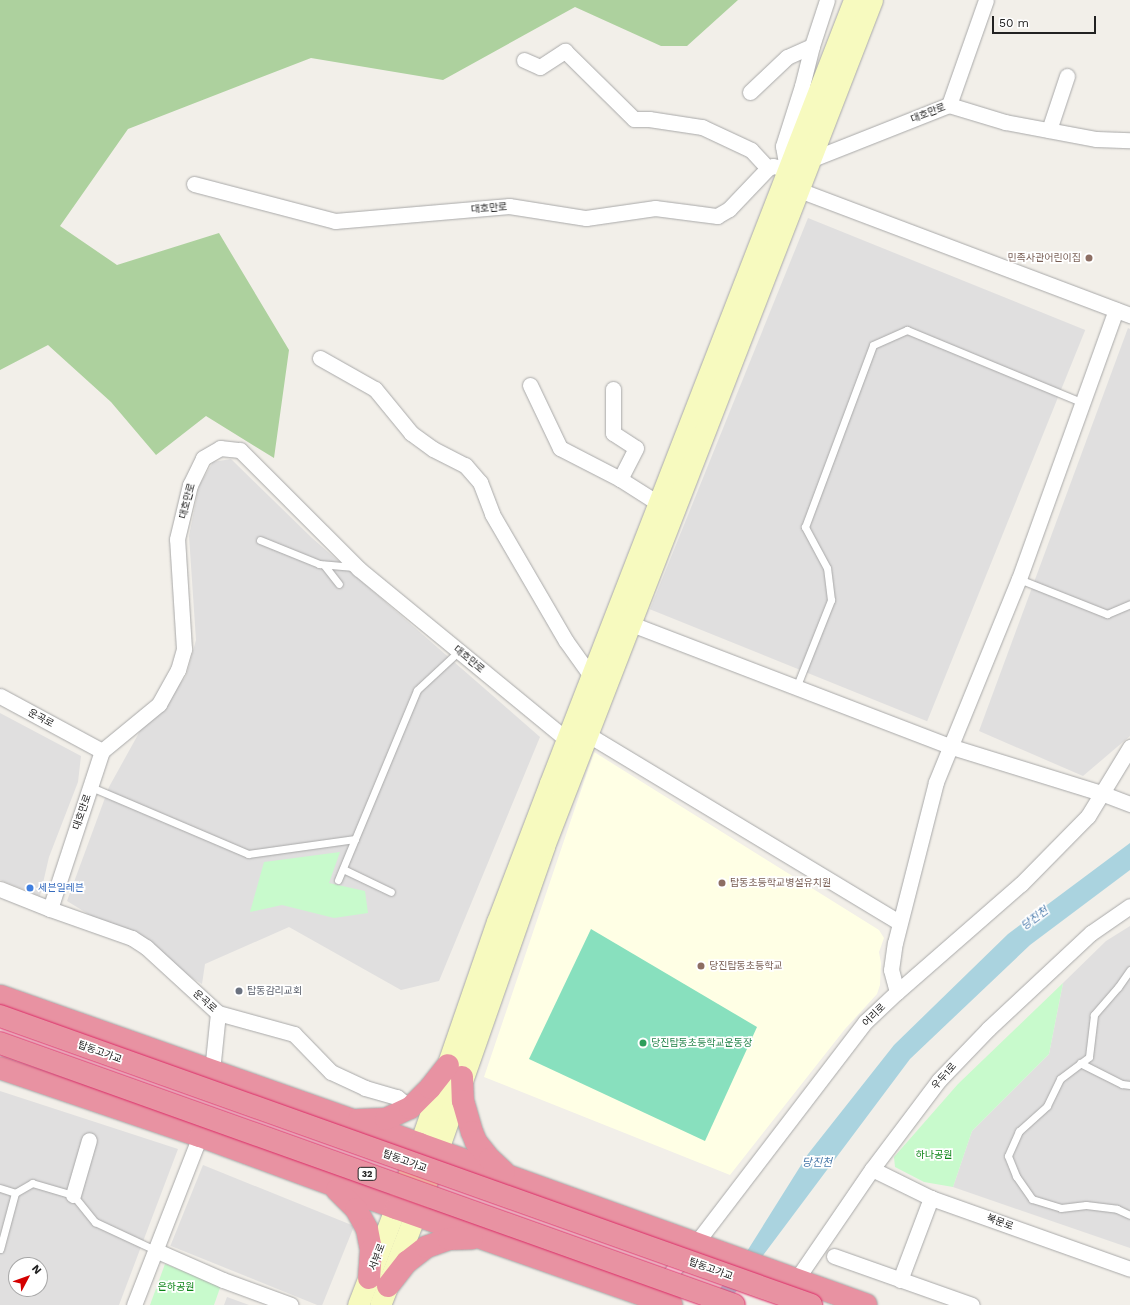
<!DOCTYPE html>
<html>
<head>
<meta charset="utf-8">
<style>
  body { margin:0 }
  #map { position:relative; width:1130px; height:1305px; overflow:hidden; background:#f2efe9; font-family:"Work Sans","Noto Sans KR",sans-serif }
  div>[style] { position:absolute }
  .residential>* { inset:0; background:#e0dfdf; transform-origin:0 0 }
  .education>* { inset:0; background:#ffffe5 }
  .forest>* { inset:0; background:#add19e }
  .park>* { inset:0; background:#c8facc }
  .pitch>* { inset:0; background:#88e0be }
  .water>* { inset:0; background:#aad3df }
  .roads { filter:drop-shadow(0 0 1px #a9a9a9) drop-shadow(0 0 1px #a9a9a9) }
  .lane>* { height:7px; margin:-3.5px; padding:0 3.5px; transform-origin:3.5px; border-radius:3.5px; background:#fff }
  .street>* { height:15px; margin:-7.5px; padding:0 7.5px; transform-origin:7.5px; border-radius:7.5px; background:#fff }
  .secondary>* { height:21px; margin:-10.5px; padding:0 10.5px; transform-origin:10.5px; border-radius:10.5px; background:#f7fabf }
  .highway>* { height:22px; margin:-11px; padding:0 11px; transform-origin:11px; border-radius:11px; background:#e892a2 }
  .bridges { filter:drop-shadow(0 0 1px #dc2a67) drop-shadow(0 0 1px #dc2a67) }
  .highway-bridge>* { height:22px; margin:-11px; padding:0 11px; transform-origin:11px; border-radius:11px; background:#e892a2 }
  .dots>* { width:11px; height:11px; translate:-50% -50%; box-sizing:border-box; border:2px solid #fff; border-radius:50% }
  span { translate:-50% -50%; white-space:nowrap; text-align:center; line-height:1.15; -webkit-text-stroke:3.5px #fff; paint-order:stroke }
  .shield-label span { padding:1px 3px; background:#fff; border:1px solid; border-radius:3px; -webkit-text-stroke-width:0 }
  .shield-label { font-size:9px; color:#222; font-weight:700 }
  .street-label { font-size:10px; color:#222 }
  .education-label { font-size:10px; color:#785e54 }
  .right { translate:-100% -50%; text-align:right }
  .left { translate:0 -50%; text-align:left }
  .shop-label { font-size:10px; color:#366cbe }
  .worship-label { font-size:10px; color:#5b616d }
  .leisure-label { font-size:10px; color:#27864d }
  .park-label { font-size:10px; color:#0c8416 }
  .water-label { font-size:11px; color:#4a7aab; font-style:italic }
  .north { position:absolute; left:8px; top:1257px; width:40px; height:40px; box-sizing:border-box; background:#fff; border:1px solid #a7a7a7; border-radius:50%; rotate:49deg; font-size:11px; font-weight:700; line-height:16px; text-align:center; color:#222 }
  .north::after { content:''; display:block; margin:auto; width:14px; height:18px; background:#d40000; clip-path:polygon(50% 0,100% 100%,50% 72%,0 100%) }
  .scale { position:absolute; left:992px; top:16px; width:104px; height:18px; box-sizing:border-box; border:2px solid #222; border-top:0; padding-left:5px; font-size:12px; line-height:14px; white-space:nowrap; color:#222; -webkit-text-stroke:3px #fff; paint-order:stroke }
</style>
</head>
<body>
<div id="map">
  <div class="residential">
    <div style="left:808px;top:218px;width:299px;height:422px;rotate:22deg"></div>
    <div style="clip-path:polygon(1128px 328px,1130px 329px,1130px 736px,1083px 776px,979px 731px)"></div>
    <div style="clip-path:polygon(231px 459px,312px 538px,540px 737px,439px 981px,401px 990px,289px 927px,205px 964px,202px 984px,67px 901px,109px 787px,140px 731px,162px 707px,186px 676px,196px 640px,189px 536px,199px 486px,213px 462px)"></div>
    <div style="clip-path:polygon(0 713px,81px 756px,78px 782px,49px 857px,40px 896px,0 880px)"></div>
    <div style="clip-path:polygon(1130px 926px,1130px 1248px,953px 1187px,972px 1131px,1049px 1054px,1063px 983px,1106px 941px)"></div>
    <div style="clip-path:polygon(evenodd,0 1091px,178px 1149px,119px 1305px,0 1305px,0 1091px,16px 1265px,40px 1265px,40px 1289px,16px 1289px,16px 1265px)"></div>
    <div style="left:203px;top:1165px;width:163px;height:87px;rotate:22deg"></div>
    <div style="clip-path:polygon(227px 1297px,249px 1305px,224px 1305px)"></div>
  </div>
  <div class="education">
    <div style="clip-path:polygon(594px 752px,879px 930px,884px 938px,879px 952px,881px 963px,880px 985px,877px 994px,845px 1029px,730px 1175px,484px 1077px)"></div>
  </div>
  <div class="forest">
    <div style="clip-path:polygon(0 0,738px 0,687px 46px,661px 46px,575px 7px,443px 80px,311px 58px,128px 129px,60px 226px,117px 265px,219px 233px,289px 350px,274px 458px,206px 416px,156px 455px,111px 402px,48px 345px,0 370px)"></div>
  </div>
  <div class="park">
    <div style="clip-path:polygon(340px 852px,329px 883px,365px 891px,368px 913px,334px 918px,282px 905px,250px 912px,264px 862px)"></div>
    <div style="clip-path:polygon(1063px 983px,1049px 1054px,972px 1131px,953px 1187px,924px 1182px,895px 1167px,894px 1157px,958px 1084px)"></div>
    <div style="clip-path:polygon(165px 1264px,221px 1285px,214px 1305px,150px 1305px)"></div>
  </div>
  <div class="pitch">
    <div style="clip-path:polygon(591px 929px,757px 1027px,705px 1141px,529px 1059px)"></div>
  </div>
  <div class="water">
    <div style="clip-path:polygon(1130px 843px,1130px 870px,1030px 945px,910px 1059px,726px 1305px,707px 1305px,739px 1264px,808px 1154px,894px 1045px,1008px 934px)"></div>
  </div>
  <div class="roads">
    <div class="lane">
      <div style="left:260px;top:540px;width:64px;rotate:22.1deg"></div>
      <div style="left:319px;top:564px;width:35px;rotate:5deg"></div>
      <div style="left:324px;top:565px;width:24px;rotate:52deg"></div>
      <div style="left:1019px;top:579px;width:95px;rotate:21.7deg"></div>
      <div style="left:1107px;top:614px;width:25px;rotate:-23deg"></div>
      <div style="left:796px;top:688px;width:95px;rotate:-68.3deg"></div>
      <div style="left:831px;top:600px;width:32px;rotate:-97deg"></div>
      <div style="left:827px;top:568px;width:47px;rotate:-118.2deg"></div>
      <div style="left:805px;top:527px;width:194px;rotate:-69.5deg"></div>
      <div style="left:873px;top:345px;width:37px;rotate:-24deg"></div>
      <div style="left:907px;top:330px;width:191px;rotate:22.5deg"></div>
      <div style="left:91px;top:787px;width:171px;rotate:23.1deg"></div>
      <div style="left:248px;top:854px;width:108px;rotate:-8deg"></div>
      <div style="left:355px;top:839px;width:161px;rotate:-67.4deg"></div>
      <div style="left:417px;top:690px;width:57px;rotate:-42.9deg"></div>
      <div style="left:343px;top:869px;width:53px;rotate:25.6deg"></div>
      <div style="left:338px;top:880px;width:44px;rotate:-67.5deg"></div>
      <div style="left:1130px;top:970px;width:21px;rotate:125deg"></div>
      <div style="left:1118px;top:987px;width:37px;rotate:131deg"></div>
      <div style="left:1094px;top:1015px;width:42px;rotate:96.8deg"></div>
      <div style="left:1089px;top:1057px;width:36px;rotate:143deg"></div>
      <div style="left:1060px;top:1079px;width:30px;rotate:116deg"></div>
      <div style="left:1047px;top:1106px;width:38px;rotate:138deg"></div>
      <div style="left:1019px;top:1131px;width:27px;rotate:114deg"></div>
      <div style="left:1008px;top:1156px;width:22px;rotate:68deg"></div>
      <div style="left:1016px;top:1176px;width:28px;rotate:55deg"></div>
      <div style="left:1032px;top:1199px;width:30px;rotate:17deg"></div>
      <div style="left:1061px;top:1208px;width:25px;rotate:-7deg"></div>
      <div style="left:1086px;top:1205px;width:31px;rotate:7deg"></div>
      <div style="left:1117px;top:1209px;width:14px;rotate:25deg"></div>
      <div style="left:1080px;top:1063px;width:47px;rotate:26.6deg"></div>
      <div style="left:1122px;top:1084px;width:8px;rotate:7deg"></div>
      <div style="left:0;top:1188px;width:16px;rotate:18deg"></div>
      <div style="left:0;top:1249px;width:58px;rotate:-75deg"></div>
      <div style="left:15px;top:1193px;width:20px;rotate:-30deg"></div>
      <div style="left:32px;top:1183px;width:43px;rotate:16.3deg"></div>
      <div style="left:73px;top:1195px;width:35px;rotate:51deg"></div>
      <div style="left:95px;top:1222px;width:66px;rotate:25deg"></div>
    </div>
    <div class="street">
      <div style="left:812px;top:46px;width:48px;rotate:-71.9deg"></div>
      <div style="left:524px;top:60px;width:17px;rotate:24deg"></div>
      <div style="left:540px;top:67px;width:30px;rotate:-33deg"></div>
      <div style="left:565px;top:51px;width:97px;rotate:44.6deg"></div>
      <div style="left:634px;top:119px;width:15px"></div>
      <div style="left:649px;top:119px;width:54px;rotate:8.6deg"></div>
      <div style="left:702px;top:127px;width:54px;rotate:25.1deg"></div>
      <div style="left:751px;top:150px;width:25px;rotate:47deg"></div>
      <div style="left:750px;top:92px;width:51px;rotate:-43.4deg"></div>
      <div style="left:787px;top:57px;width:27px;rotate:-24deg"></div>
      <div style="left:812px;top:46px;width:41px;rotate:104deg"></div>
      <div style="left:802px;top:86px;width:63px;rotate:107.6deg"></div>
      <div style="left:783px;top:146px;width:23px;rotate:80deg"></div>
      <div style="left:949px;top:105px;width:111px;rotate:-70.6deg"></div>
      <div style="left:1049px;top:130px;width:57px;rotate:-71.6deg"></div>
      <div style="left:194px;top:184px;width:146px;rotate:14.7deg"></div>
      <div style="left:335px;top:221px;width:175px;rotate:-4.9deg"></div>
      <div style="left:509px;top:206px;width:78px;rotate:8.9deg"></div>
      <div style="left:586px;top:218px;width:70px;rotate:-8.2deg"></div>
      <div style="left:655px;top:208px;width:63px;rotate:7.4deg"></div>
      <div style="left:717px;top:216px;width:14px;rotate:-30deg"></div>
      <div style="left:729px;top:209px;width:57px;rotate:-46.4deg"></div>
      <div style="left:768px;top:168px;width:5px;rotate:-22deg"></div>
      <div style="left:773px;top:166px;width:14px;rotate:12deg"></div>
      <div style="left:787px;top:169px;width:174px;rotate:-21.6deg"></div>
      <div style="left:949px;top:105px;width:59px;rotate:16.9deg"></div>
      <div style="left:1005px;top:122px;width:93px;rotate:10.6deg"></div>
      <div style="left:1096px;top:139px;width:34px;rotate:2deg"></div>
      <div style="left:799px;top:190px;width:354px;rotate:20.7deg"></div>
      <div style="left:320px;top:358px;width:63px;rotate:29.4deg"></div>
      <div style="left:375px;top:389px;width:57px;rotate:50.7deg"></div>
      <div style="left:411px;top:433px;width:27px;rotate:36deg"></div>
      <div style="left:433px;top:449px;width:36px;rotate:27deg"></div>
      <div style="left:465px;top:465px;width:23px;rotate:49deg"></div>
      <div style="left:480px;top:482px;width:34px;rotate:69deg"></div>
      <div style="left:492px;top:514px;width:147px;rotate:59.8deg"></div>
      <div style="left:566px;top:641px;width:43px;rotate:54.5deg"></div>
      <div style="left:530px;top:385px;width:70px;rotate:64.5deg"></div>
      <div style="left:560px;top:448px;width:68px;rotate:27.3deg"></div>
      <div style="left:620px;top:479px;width:45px;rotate:32.3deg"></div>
      <div style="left:613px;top:389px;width:44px;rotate:90deg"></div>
      <div style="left:613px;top:433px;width:27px;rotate:33deg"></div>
      <div style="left:636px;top:448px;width:35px;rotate:117deg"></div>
      <div style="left:621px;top:620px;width:351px;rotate:21deg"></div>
      <div style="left:949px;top:746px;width:159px;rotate:17.2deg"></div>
      <div style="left:1101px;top:793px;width:31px;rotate:21deg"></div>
      <div style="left:0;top:696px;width:116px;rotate:28.3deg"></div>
      <div style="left:587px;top:734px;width:364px;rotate:31.1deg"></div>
      <div style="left:0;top:889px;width:54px;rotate:21.8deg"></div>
      <div style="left:50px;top:909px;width:87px;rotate:19.5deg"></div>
      <div style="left:132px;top:938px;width:17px;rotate:33deg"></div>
      <div style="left:146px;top:947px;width:98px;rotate:42.5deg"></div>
      <div style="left:218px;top:1013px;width:79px;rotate:15.4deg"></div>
      <div style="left:294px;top:1034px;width:53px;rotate:45.8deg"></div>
      <div style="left:331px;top:1072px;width:38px;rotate:25deg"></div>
      <div style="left:365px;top:1088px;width:33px;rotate:16deg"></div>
      <div style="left:397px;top:1097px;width:17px;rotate:40deg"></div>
      <div style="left:50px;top:909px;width:166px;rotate:-71.8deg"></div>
      <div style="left:102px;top:751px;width:74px;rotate:-39.5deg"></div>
      <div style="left:159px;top:704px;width:39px;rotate:-61deg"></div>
      <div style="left:178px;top:670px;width:22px;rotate:-74deg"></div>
      <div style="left:184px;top:649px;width:110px;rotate:-93.6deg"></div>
      <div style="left:177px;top:539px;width:56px;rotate:-76.5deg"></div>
      <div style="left:190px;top:485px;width:30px;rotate:-64deg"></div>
      <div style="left:203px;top:458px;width:20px;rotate:-30deg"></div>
      <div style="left:220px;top:448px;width:20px;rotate:6deg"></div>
      <div style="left:240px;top:450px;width:168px;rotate:45deg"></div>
      <div style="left:359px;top:569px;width:268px;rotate:39.4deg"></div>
      <div style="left:897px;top:992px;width:23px;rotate:-105deg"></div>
      <div style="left:891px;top:970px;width:27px;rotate:-82deg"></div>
      <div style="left:895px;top:943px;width:166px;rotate:-75.7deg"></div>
      <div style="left:936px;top:782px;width:219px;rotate:-67.8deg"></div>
      <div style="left:1019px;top:579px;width:286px;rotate:-70.2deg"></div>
      <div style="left:212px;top:1071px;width:58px;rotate:-84.1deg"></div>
      <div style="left:872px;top:1169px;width:66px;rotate:26.2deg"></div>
      <div style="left:931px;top:1198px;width:211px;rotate:19.6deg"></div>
      <div style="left:73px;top:1195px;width:57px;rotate:-73.8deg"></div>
      <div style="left:155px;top:1250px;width:74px;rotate:23.8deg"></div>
      <div style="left:223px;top:1280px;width:72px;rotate:20.2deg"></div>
      <div style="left:834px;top:1256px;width:146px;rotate:19.5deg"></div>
      <div style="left:796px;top:1280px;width:135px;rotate:-55.6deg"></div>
      <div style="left:872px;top:1169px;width:111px;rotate:-53deg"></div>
      <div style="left:939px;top:1080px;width:71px;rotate:-46.1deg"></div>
      <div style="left:988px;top:1029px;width:141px;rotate:-43deg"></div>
      <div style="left:1091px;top:933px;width:47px;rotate:-34.7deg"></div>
      <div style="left:900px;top:1280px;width:88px;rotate:-69.3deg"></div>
      <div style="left:660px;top:1286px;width:56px;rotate:-50.1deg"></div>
      <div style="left:696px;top:1243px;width:278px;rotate:-52.6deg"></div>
      <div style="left:865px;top:1022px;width:44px;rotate:-43.2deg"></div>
      <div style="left:897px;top:992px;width:164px;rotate:-41.1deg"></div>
      <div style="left:1021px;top:884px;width:95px;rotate:-45.4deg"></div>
      <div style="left:1088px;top:816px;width:81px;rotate:-58.7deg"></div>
      <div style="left:134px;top:1305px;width:181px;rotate:-68.7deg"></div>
    </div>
    <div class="secondary">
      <div style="left:358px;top:1305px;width:173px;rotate:-68.9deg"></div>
      <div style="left:420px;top:1144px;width:235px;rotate:-70.9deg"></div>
      <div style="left:497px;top:922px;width:149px;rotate:-69.1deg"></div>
      <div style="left:550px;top:783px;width:840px;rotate:-68.78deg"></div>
      <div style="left:380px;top:1305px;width:97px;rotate:-68.7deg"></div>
      <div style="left:415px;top:1215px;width:391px;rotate:-70.7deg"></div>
      <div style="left:544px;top:846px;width:907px;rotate:-68.81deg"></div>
    </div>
    <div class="highway">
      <div style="left:0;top:996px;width:445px;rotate:19.4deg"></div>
      <div style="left:420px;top:1144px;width:474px;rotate:19.8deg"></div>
      <div style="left:0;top:1068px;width:211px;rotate:18.8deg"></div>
      <div style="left:200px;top:1136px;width:209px;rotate:20.2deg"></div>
      <div style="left:396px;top:1208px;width:292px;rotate:19.4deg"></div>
      <div style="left:462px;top:1077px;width:24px;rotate:88deg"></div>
      <div style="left:463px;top:1101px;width:32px;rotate:74deg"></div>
      <div style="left:472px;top:1132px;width:11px;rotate:68deg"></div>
      <div style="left:476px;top:1142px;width:22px;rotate:51deg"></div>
      <div style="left:490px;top:1159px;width:19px;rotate:43deg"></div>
      <div style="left:359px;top:1120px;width:27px;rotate:-2deg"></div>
      <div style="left:386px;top:1119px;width:26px;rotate:-25deg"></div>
      <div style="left:410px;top:1108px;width:28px;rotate:-45deg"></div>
      <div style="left:430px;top:1088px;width:29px;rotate:-52deg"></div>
      <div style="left:337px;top:1190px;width:27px;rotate:45deg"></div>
      <div style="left:356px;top:1209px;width:23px;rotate:61deg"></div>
      <div style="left:367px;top:1229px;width:21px;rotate:79deg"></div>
      <div style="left:371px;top:1250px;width:28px;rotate:94deg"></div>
      <div style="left:388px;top:1286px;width:31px;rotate:-52deg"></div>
      <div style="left:407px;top:1262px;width:24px;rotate:-38deg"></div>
      <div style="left:426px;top:1247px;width:24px;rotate:-19deg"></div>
      <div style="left:449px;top:1239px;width:23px;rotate:-2deg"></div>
    </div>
  </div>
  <div class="bridges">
    <div class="highway-bridge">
      <div style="left:0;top:1016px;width:861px;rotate:19.61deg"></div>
      <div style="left:0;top:1043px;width:779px;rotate:19.64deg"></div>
    </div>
  </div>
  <div class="dots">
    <div style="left:1089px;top:258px;background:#8d6e63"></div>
    <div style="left:722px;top:883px;background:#8d6e63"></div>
    <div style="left:30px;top:888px;background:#3f7fe0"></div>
    <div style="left:701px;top:966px;background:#8d6e63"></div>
    <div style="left:239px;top:991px;background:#6b7280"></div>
    <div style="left:643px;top:1043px;background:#2e9e5b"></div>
  </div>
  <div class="shield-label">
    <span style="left:367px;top:1174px">32</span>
  </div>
  <div class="street-label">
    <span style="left:928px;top:113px;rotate:-21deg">대호만로</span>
    <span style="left:489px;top:208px;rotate:-4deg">대호만로</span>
    <span style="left:187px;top:501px;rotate:-75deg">대호만로</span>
    <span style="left:469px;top:659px;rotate:40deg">대호만로</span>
    <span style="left:41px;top:718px;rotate:28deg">운곡로</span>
    <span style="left:82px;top:812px;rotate:-71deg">대호만로</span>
    <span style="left:205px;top:1001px;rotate:42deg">운곡로</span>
    <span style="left:874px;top:1015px;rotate:-45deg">어리로</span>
    <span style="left:100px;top:1052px;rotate:20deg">탑동고가교</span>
    <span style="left:944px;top:1076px;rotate:-49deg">우두1로</span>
    <span style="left:405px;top:1161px;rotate:20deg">탑동고가교</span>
    <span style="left:1000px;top:1222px;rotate:20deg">북문로</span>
    <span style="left:377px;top:1257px;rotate:-69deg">서부로</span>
    <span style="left:711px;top:1269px;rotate:20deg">탑동고가교</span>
  </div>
  <div class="education-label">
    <span class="right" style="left:1081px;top:258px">민족사관어린이집</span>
    <span class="left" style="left:730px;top:883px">탑동초등학교병설유치원</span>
    <span class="left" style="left:709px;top:966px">당진탑동초등학교</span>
  </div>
  <div class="shop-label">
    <span class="left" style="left:38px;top:888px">세븐일레븐</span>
  </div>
  <div class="worship-label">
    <span class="left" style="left:247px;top:991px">탑동감리교회</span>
  </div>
  <div class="leisure-label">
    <span class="left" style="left:651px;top:1043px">당진탑동초등학교운동장</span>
  </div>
  <div class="park-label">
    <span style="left:934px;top:1155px">하나공원</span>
    <span style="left:176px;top:1287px">은하공원</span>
  </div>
  <div class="water-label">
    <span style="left:1035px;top:919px;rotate:-37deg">당진천</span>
    <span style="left:817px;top:1163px">당진천</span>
  </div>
  <div class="north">N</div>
  <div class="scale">50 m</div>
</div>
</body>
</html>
